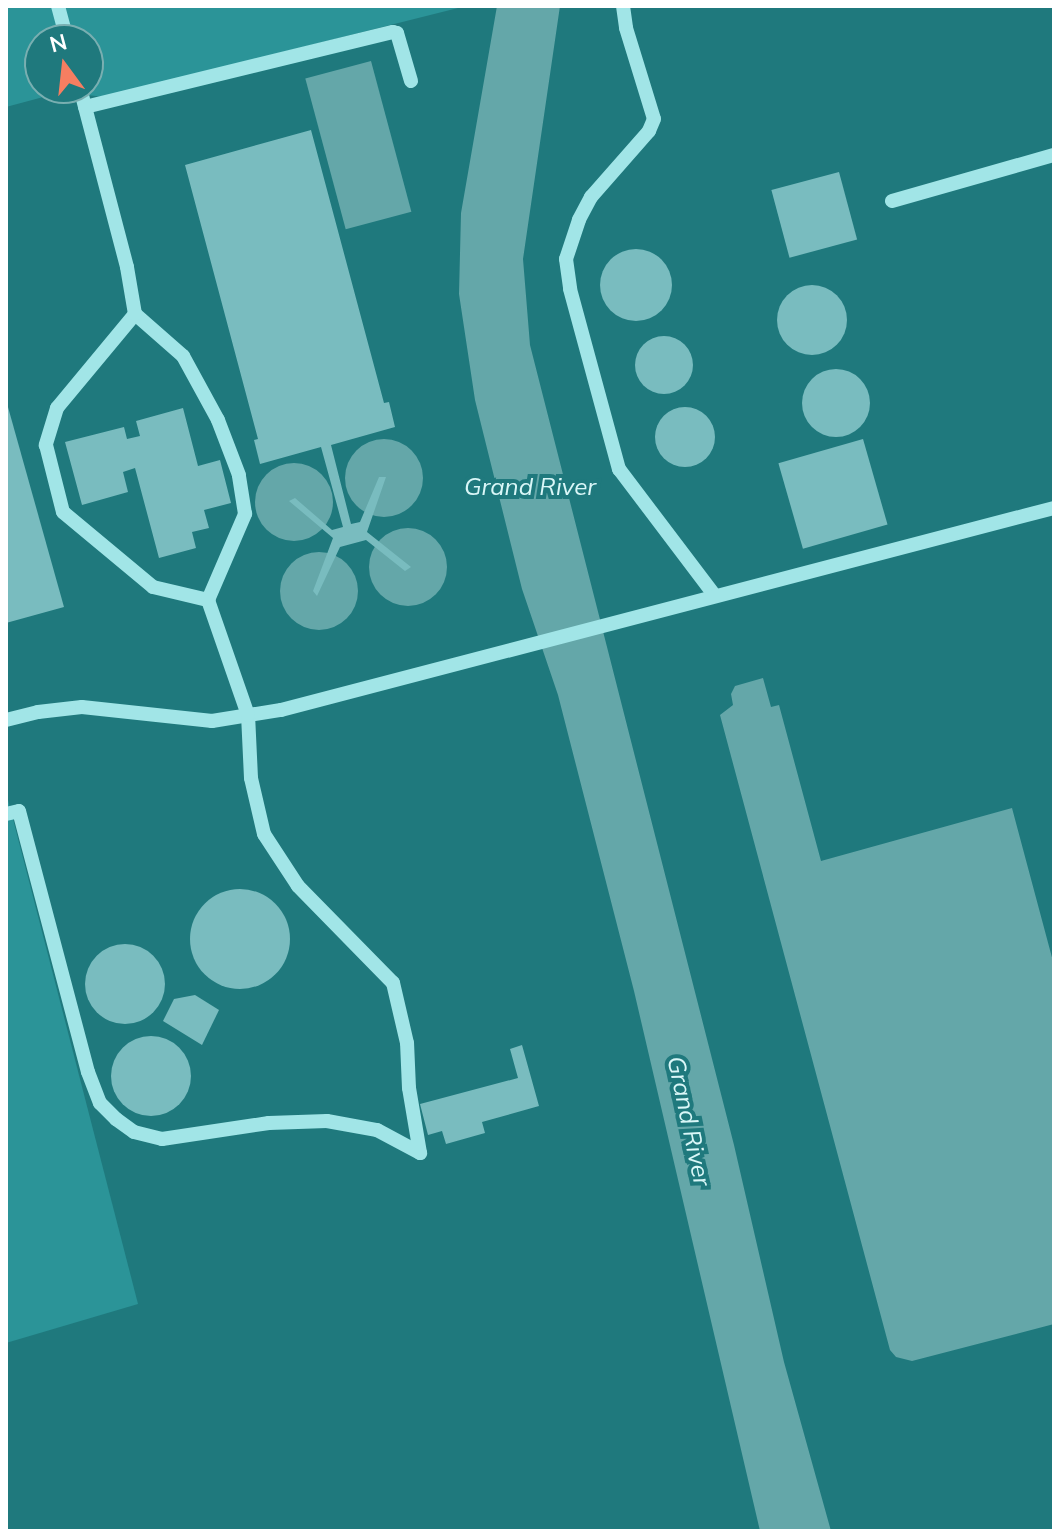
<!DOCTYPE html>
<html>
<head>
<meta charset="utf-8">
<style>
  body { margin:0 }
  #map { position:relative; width:1060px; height:1537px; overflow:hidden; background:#1f797d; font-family:Mulish,sans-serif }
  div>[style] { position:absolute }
  .green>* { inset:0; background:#2b9498 }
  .water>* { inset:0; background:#64a7a9; transform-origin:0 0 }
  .round { border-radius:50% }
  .building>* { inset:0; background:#79bcbf; transform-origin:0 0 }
  .minor>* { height:14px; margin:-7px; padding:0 7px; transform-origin:7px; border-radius:7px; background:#a1e5e7 }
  span { translate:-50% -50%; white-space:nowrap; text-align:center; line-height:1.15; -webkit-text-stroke:8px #1f797d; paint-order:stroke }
  .water-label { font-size:24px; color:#daf7f8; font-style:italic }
  .frame { position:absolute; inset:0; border:8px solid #fff; pointer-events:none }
  .north { position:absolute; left:24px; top:24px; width:80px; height:80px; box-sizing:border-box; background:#1f797d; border:2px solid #79afb1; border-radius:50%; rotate:345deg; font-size:22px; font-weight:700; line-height:32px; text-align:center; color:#fff }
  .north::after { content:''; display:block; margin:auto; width:28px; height:36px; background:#f67e61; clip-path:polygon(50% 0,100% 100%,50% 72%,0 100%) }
</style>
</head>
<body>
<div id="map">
  <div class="green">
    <div style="clip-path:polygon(evenodd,6px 6px,466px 6px,104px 97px,62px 92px,6px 107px,6px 6px,40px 40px,88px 40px,88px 88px,40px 88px,40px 40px)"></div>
    <div style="clip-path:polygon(6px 792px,138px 1304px,6px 1343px)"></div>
  </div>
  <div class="water">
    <div style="clip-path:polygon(497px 6px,560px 6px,523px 259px,530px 345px,734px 1145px,784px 1362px,831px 1531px,760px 1531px,634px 991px,558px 695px,522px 589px,475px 400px,459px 294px,461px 213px)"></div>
    <div style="left:371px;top:61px;width:156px;height:68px;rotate:75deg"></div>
    <div class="round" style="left:345px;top:439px;width:78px;height:78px"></div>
    <div class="round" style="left:255px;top:463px;width:78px;height:78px"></div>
    <div class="round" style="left:369px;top:528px;width:78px;height:78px"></div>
    <div class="round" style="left:280px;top:552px;width:78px;height:78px"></div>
    <div style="clip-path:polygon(763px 678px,771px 707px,779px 705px,821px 861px,1012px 808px,1054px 965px,1054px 1324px,912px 1361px,896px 1357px,890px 1350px,720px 715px,733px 705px,731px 694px,735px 686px)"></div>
  </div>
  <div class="building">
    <div style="clip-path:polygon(311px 130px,384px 403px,389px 402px,395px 427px,331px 445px,351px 524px,360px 522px,379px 477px,386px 477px,367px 532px,411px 567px,405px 571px,366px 540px,340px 547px,317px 596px,313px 591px,333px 538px,289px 501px,295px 498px,332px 530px,343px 527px,321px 447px,260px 464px,254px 440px,258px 439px,185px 165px)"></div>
    <div style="left:839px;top:172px;width:70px;height:70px;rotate:75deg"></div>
    <div class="round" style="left:600px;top:249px;width:72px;height:72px"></div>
    <div class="round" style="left:777px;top:285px;width:70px;height:70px"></div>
    <div class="round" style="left:635px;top:336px;width:58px;height:58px"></div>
    <div class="round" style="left:802px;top:369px;width:68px;height:68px"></div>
    <div style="clip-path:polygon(6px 400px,64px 607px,6px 623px)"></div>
    <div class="round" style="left:655px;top:407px;width:60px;height:60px"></div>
    <div style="clip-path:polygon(183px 408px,198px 466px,220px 460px,231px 503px,204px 510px,209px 528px,192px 532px,196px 548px,159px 558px,135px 468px,123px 472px,128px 492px,82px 505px,65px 442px,124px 427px,127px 439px,140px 436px,136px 421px)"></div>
    <div style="left:863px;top:439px;width:89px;height:88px;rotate:74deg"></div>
    <div class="round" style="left:190px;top:889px;width:100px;height:100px"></div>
    <div class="round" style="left:85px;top:944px;width:80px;height:80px"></div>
    <div style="clip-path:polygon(195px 995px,219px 1010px,202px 1045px,163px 1021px,174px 999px)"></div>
    <div class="round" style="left:111px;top:1036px;width:80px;height:80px"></div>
    <div style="clip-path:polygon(522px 1045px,539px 1106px,482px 1122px,485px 1133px,446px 1144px,442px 1131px,428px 1135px,420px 1104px,518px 1078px,510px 1049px)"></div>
  </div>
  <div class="minor">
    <div style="left:58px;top:6px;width:35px;rotate:75deg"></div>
    <div style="left:623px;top:6px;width:22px;rotate:82deg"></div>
    <div style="left:626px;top:28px;width:95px;rotate:72.9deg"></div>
    <div style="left:654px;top:119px;width:13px;rotate:113deg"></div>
    <div style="left:649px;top:131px;width:88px;rotate:131.3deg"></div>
    <div style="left:591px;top:197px;width:26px;rotate:118deg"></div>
    <div style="left:579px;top:220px;width:41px;rotate:108.4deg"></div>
    <div style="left:566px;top:259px;width:30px;rotate:82deg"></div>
    <div style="left:570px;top:289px;width:187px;rotate:74.8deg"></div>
    <div style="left:619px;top:469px;width:159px;rotate:52.9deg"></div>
    <div style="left:85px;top:107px;width:317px;rotate:-13.7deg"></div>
    <div style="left:393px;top:32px;width:4px;rotate:14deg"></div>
    <div style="left:397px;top:33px;width:50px;rotate:73.7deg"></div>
    <div style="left:892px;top:201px;width:168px;rotate:-15.9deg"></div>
    <div style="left:135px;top:314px;width:122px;rotate:129.7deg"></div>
    <div style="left:57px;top:408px;width:39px;rotate:107deg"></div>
    <div style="left:46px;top:445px;width:69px;rotate:75.8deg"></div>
    <div style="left:63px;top:512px;width:117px;rotate:39.8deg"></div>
    <div style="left:153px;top:587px;width:57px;rotate:13.3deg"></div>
    <div style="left:6px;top:720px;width:33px;rotate:-14deg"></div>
    <div style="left:38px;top:712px;width:44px;rotate:-6.5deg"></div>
    <div style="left:82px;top:707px;width:131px;rotate:6.1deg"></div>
    <div style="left:212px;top:721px;width:70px;rotate:-9.1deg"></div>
    <div style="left:281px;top:710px;width:799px;rotate:-14.65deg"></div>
    <div style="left:6px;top:814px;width:13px;rotate:-13deg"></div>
    <div style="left:19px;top:811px;width:270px;rotate:75.2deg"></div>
    <div style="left:88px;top:1072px;width:33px;rotate:69deg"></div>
    <div style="left:100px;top:1103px;width:23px;rotate:45deg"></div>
    <div style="left:116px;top:1119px;width:22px;rotate:36deg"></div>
    <div style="left:134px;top:1132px;width:29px;rotate:14deg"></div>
    <div style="left:162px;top:1139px;width:108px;rotate:-8.5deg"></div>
    <div style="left:269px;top:1123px;width:58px;rotate:-2deg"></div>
    <div style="left:327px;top:1121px;width:51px;rotate:10.2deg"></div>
    <div style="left:377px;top:1130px;width:49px;rotate:28.1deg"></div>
    <div style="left:420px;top:1153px;width:66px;rotate:-99.6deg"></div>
    <div style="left:409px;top:1088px;width:45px;rotate:-92.5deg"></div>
    <div style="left:407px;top:1043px;width:62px;rotate:-103.1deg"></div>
    <div style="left:393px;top:983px;width:136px;rotate:-134.4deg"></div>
    <div style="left:298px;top:886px;width:62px;rotate:-123.2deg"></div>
    <div style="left:264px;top:834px;width:57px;rotate:-103.1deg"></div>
    <div style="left:251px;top:778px;width:63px;rotate:-92.7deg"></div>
    <div style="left:248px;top:715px;width:122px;rotate:-109.2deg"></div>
    <div style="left:208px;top:600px;width:94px;rotate:-66.7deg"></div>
    <div style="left:245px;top:514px;width:39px;rotate:-99deg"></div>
    <div style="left:239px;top:475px;width:59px;rotate:-110.9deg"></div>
    <div style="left:218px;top:420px;width:73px;rotate:-118.7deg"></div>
    <div style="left:183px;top:356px;width:64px;rotate:-138.8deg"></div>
    <div style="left:135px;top:314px;width:48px;rotate:-99.7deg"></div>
    <div style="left:127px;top:267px;width:185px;rotate:-104.7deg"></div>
  </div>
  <div class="water-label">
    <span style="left:530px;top:487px">Grand River</span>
    <span style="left:689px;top:1121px;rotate:78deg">Grand River</span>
  </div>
  <div class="frame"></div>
  <div class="north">N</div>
</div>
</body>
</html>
